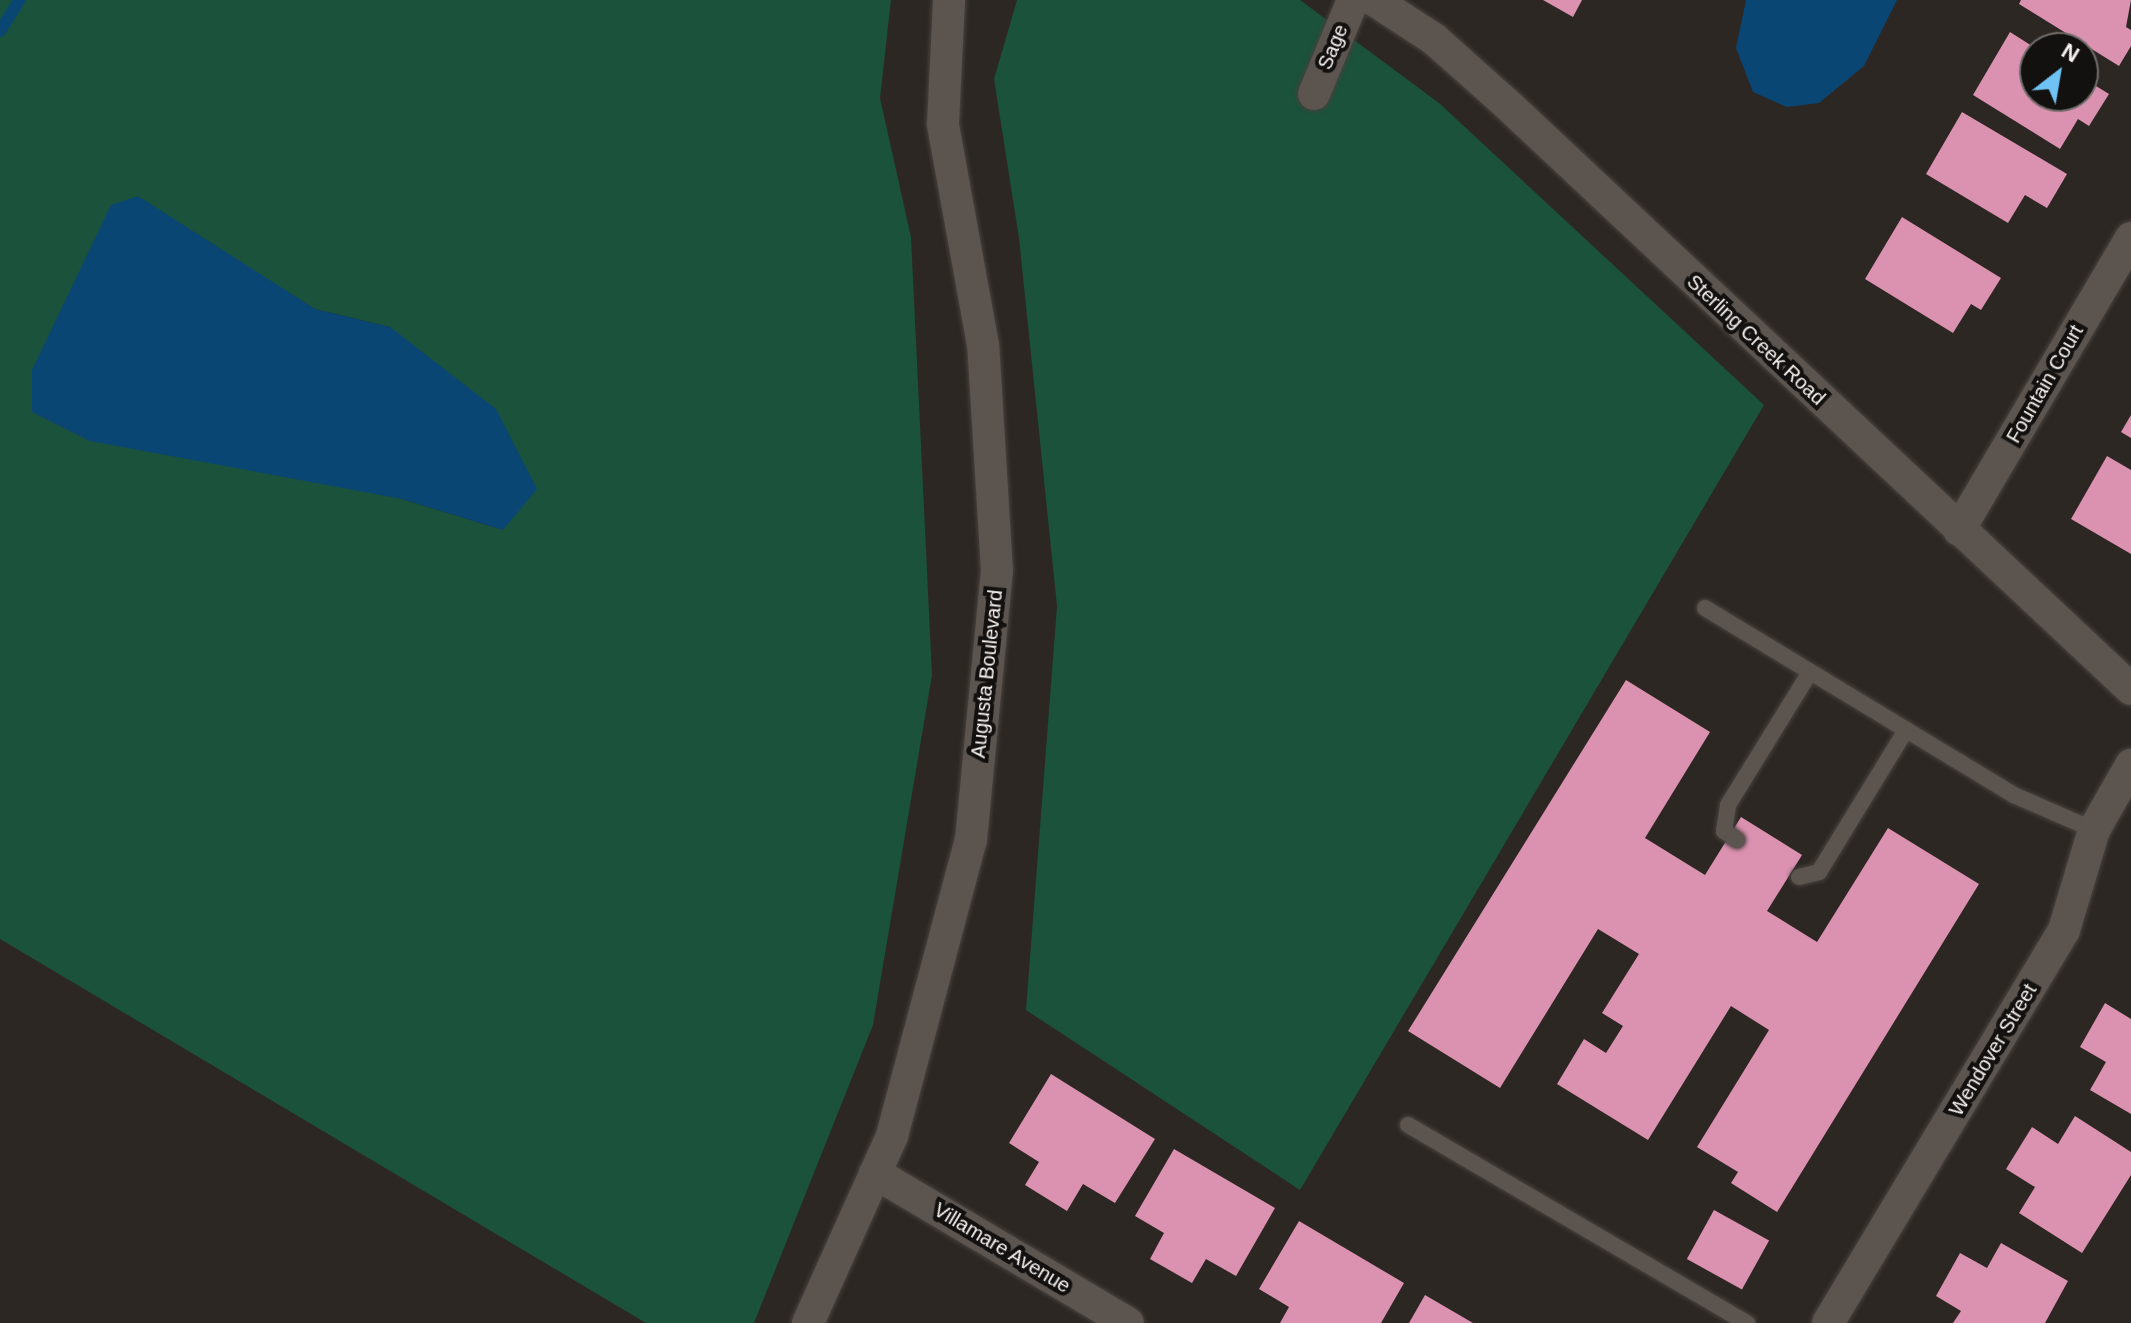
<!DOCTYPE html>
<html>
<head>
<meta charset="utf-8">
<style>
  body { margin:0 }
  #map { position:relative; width:2131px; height:1323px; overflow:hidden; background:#2d2723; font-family:Arial,sans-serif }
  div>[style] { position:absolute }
  .green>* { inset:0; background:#1a523b }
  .water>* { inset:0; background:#0a4674 }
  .stream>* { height:12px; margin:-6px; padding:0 6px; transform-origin:6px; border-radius:6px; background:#0a4674 }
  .building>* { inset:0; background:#db91b0; transform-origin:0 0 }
  .roads { filter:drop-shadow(0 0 2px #47423f) drop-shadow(0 0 2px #47423f) }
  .service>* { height:16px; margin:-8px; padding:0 8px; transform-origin:8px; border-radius:8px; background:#5b544f }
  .minor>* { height:32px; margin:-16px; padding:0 16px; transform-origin:16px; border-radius:16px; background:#5b544f }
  span { translate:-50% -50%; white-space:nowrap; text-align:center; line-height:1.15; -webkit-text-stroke:8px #13110f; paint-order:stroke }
  .street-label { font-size:20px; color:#f7f3f0 }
  .north { position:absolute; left:2019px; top:32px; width:80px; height:80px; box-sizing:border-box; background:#13110f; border:2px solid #6e6b69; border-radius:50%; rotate:31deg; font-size:22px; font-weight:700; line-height:32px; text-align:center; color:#f7f3f0 }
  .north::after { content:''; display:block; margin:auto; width:28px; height:36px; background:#6fc2f4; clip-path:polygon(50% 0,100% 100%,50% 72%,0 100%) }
</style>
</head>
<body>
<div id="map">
  <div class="green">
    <div style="clip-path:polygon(evenodd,0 0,891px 0,880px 98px,911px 237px,932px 675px,873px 1025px,754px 1323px,646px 1323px,0 939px,0 0,237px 263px,315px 309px,390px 327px,503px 530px,402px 499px,237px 263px)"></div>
    <div style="clip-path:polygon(1017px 0,1300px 0,1439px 103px,1764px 405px,1300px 1190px,1026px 1010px,1057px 606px,1019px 238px,994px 79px)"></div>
  </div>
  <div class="water">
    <div style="clip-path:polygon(1746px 0,1897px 0,1864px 66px,1819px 103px,1787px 107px,1753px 92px,1736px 48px)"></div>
    <div style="clip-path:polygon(138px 196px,315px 309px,390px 327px,496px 409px,537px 489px,503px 530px,402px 499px,90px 441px,32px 412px,32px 370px,111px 205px)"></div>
  </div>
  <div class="stream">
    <div style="left:0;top:31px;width:36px;rotate:-58deg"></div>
  </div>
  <div class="building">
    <div style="clip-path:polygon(1543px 0,1582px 0,1573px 17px)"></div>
    <div style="clip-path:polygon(2021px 0,2131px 0,2126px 27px,2131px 30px,2131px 46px,2119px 66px,2019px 4px)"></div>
    <div style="clip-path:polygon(2010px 32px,2035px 48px,2035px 96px,2083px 96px,2083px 78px,2109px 94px,2089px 126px,2078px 119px,2060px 149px,1973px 95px)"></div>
    <div style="clip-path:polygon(1962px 112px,2067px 174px,2047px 208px,2025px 195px,2008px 223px,1926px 174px)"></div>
    <div style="clip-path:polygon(1902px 217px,2001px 278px,1981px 310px,1971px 304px,1953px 333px,1865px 279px)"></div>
    <div style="clip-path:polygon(2131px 415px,2131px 438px,2121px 432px)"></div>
    <div style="clip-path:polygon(2107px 456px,2131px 470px,2131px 554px,2071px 519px)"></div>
    <div style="clip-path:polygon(1626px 680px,1710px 732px,1645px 838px,1705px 875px,1741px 817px,1802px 855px,1767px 911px,1817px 942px,1888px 828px,1979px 884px,1777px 1212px,1731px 1183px,1738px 1172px,1697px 1147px,1769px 1030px,1731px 1006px,1648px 1140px,1557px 1084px,1584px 1039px,1606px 1053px,1623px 1026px,1602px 1013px,1639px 954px,1598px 929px,1500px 1088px,1408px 1031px)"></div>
    <div style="clip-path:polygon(2105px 1003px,2131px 1019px,2131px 1114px,2090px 1090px,2106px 1062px,2080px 1047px)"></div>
    <div style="clip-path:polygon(1051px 1074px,1155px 1139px,1115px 1203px,1083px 1184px,1067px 1211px,1025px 1185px,1039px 1162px,1009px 1143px)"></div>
    <div style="clip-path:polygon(2075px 1116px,2131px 1152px,2131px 1175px,2082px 1253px,2019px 1213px,2035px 1187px,2006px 1169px,2032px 1127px,2058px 1144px)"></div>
    <div style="clip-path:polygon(1174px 1149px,1275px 1208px,1236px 1276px,1206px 1259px,1192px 1283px,1150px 1259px,1164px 1233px,1135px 1216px)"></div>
    <div style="left:1714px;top:1210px;width:63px;height:56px;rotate:29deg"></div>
    <div style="clip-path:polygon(1299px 1221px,1404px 1283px,1381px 1323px,1280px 1323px,1289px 1307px,1259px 1289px)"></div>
    <div style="clip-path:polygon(2001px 1243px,2068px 1281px,2045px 1323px,1953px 1323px,1961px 1311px,1936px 1296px,1960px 1253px,1987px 1268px)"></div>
    <div style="clip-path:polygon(1425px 1295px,1473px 1323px,1409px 1323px)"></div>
  </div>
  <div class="roads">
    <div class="service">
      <div style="left:1705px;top:608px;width:361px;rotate:31.2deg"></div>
      <div style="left:2014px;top:795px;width:87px;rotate:23.6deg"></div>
      <div style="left:1737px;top:840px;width:16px;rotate:-145deg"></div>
      <div style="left:1724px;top:831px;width:26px;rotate:-81deg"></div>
      <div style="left:1728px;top:805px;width:156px;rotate:-58.3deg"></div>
      <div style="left:1799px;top:877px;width:21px;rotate:-14deg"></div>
      <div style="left:1819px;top:872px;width:167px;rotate:-58.5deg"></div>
      <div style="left:1408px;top:1125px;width:393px;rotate:30.3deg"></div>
    </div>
    <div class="minor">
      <div style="left:1374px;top:0;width:72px;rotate:33deg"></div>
      <div style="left:1434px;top:39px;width:99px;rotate:41.7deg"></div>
      <div style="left:1508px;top:105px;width:854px;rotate:43.15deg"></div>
      <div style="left:1314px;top:94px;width:102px;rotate:-67.5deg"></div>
      <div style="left:1959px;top:530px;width:339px;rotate:-59.5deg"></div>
      <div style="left:875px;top:1173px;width:294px;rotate:30.7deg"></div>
      <div style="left:808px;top:1323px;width:205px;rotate:-65.8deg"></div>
      <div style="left:892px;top:1136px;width:306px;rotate:-75.1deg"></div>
      <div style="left:971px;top:840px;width:270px;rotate:-84.5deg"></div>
      <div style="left:997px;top:571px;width:226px;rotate:-93.5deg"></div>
      <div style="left:983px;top:345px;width:225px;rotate:-100.3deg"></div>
      <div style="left:943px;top:124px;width:124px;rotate:-87.2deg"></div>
      <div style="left:1828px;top:1323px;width:458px;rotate:-59deg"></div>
      <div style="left:2064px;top:930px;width:104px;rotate:-73.3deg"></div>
      <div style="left:2094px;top:830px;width:75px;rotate:-60.4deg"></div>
    </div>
  </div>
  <div class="street-label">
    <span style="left:1333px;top:47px;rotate:-67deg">Sage</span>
    <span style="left:1756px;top:340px;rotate:43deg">Sterling Creek Road</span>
    <span style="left:2045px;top:384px;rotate:-60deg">Fountain Court</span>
    <span style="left:987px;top:674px;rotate:-84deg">Augusta Boulevard</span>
    <span style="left:1993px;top:1050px;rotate:-59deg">Wendover Street</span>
    <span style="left:1002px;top:1248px;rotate:31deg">Villamare Avenue</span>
  </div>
  <div class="north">N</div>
</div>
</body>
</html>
